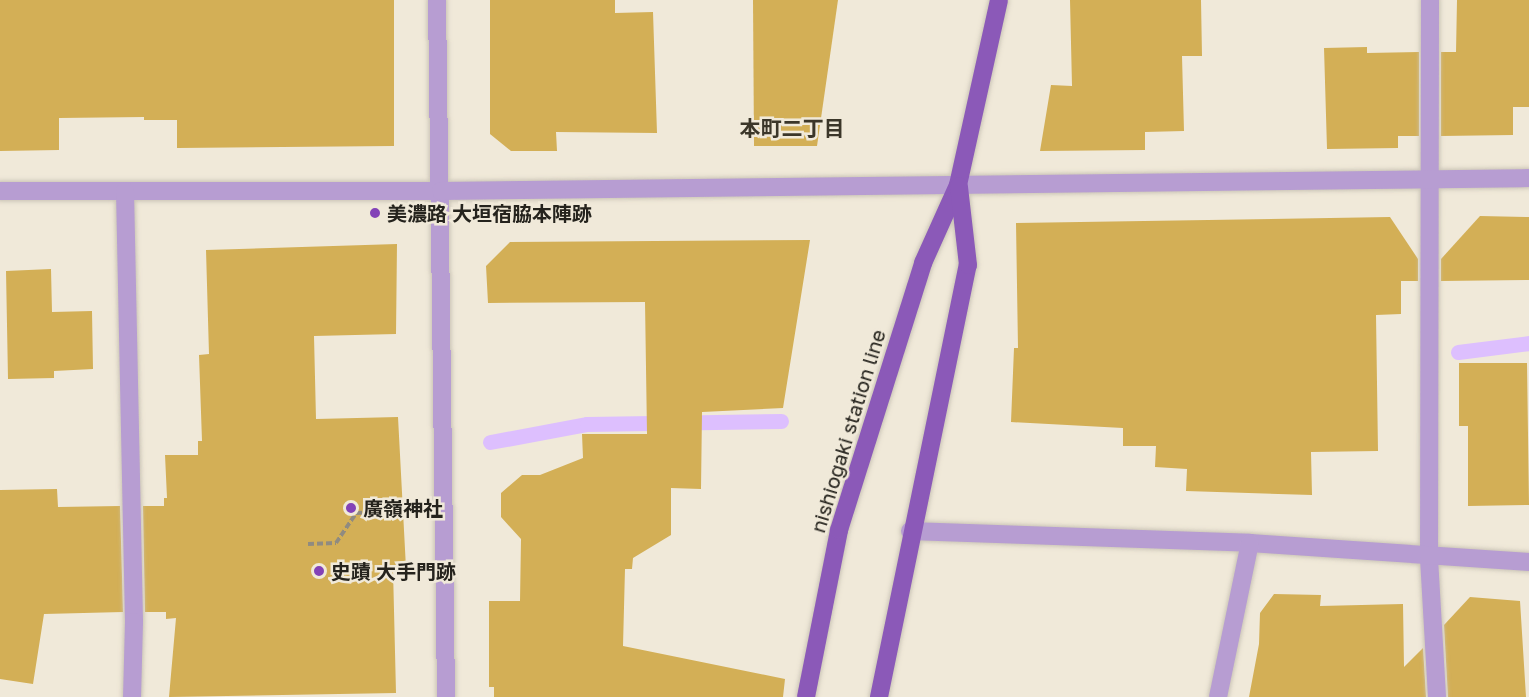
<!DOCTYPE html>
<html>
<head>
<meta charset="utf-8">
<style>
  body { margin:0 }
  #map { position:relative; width:1529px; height:697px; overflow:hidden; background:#f0e9d9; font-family:"Golos Text","Noto Sans JP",sans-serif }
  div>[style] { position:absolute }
  .stream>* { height:15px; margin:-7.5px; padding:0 7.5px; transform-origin:7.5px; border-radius:7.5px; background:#ddbffe }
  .building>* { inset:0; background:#d3af56 }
  .path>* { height:4px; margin-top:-2px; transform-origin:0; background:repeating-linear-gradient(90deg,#908b80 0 6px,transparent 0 9px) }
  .roads { filter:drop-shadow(0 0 2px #cbc5b7) drop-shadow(0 0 2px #cbc5b7) }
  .minor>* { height:18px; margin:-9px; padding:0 9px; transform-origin:9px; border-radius:9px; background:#b79dd2 }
  .major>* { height:18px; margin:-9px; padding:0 9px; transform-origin:9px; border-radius:9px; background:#8b59b8 }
  .dots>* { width:16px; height:16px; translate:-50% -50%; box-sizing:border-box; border:3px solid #f0e9d9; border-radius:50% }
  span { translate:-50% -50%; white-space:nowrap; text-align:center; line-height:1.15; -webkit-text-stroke:5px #f0e9d9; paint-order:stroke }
  .poi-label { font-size:20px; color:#25231d; font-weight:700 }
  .left { translate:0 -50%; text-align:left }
  .street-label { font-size:20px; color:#25231d }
  .neighbourhood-label { font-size:21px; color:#3b3629; font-weight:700 }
</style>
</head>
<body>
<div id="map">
  <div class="stream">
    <div style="left:1458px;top:352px;width:72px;rotate:-7.2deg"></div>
    <div style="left:490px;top:442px;width:99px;rotate:-10.5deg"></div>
    <div style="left:587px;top:424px;width:194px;rotate:-0.9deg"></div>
  </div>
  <div class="building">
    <div style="clip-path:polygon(0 0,394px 0,394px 146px,177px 148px,177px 120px,144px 120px,144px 117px,59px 118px,59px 150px,0 151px)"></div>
    <div style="clip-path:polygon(490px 0,615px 0,615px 13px,653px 12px,657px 133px,556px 132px,557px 151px,511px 151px,490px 134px)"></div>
    <div style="clip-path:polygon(753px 0,838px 0,817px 146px,754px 146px)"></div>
    <div style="clip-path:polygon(1070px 0,1201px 0,1202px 56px,1182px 56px,1184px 131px,1145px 132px,1145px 150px,1040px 151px,1051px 85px,1072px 86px)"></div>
    <div style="clip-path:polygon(1457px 0,1529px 0,1529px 107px,1513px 107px,1513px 135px,1441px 136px,1441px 52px,1456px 52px)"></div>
    <div style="clip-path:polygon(1367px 47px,1367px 53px,1419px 52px,1419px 136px,1398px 136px,1398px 148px,1327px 149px,1324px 48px)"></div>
    <div style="clip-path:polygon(1480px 216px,1529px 217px,1529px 280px,1441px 281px,1441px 259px)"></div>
    <div style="clip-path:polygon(1390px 217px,1418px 259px,1418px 281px,1401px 281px,1401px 314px,1376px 315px,1378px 451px,1311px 452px,1312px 495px,1186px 491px,1187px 469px,1155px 467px,1156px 446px,1123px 446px,1123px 428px,1011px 422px,1014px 348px,1018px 348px,1016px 223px)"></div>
    <div style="clip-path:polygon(810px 240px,783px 408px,702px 412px,701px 489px,671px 488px,671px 535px,633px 558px,632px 569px,625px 569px,623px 646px,785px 679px,783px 697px,494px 697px,494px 687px,489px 687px,489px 601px,520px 601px,521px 539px,501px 517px,501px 493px,522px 475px,540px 475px,583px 458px,582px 434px,647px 434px,645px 302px,488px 303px,486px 266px,510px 242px)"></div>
    <div style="clip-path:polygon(397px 244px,396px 334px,314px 336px,316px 419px,398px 417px,406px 568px,393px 569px,396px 693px,169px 697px,176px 618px,166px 619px,166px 612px,145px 612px,143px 506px,164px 506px,164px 498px,167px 498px,165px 455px,198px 455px,198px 441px,202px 441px,199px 355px,209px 354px,206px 250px)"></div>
    <div style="clip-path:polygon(51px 269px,52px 312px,92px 311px,93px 369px,54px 371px,54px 378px,8px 379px,6px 271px)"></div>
    <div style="clip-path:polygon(1459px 363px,1527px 363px,1529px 505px,1468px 506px,1468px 426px,1459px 426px)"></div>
    <div style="clip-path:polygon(57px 489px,58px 507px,120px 506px,123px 612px,44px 614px,33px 684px,0 679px,0 490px)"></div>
    <div style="clip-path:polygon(1274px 594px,1321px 595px,1320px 606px,1403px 604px,1404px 667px,1423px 648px,1426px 697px,1249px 697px,1259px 644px,1260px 613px)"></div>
    <div style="clip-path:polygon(1470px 597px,1520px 601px,1526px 697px,1448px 697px,1444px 625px)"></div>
  </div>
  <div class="path">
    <div style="left:308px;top:544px;width:28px;rotate:-2deg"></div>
    <div style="left:336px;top:543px;width:36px;rotate:-56deg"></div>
    <div style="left:356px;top:513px;width:54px;rotate:-2.1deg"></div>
  </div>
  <div class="roads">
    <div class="minor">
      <div style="left:437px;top:0;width:697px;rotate:89.26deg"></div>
      <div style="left:1430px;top:0;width:558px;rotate:90.1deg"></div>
      <div style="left:1429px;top:558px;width:139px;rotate:86.7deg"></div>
      <div style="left:0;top:191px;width:441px"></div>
      <div style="left:441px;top:191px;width:1088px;rotate:-0.68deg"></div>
      <div style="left:125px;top:191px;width:431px;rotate:88.8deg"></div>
      <div style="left:134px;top:622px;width:75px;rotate:91.5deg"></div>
      <div style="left:910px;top:531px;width:340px;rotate:2deg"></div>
      <div style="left:1250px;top:543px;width:280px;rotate:3.9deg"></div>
      <div style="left:1218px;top:697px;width:157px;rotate:-78.3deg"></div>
    </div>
    <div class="major">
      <div style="left:806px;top:697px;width:170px;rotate:-78.8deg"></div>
      <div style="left:839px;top:530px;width:280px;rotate:-72.5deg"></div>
      <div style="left:923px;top:263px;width:85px;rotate:-65.8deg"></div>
      <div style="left:958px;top:185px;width:189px;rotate:-77.5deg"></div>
      <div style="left:879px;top:697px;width:441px;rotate:-78.4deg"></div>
      <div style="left:968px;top:265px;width:79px;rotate:-96.6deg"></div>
    </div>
  </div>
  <div class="dots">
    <div style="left:375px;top:213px;background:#8342b7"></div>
    <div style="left:351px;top:508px;background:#8342b7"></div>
    <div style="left:319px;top:571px;background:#8342b7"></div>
  </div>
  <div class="poi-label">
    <span class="left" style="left:387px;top:213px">美濃路 大垣宿脇本陣跡</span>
    <span class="left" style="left:363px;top:508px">廣嶺神社</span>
    <span class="left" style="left:331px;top:571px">史蹟 大手門跡</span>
  </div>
  <div class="street-label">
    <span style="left:848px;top:431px;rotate:-73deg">nishiogaki station line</span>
  </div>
  <div class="neighbourhood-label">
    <span style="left:792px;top:128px">本町二丁目</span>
  </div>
</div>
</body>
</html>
